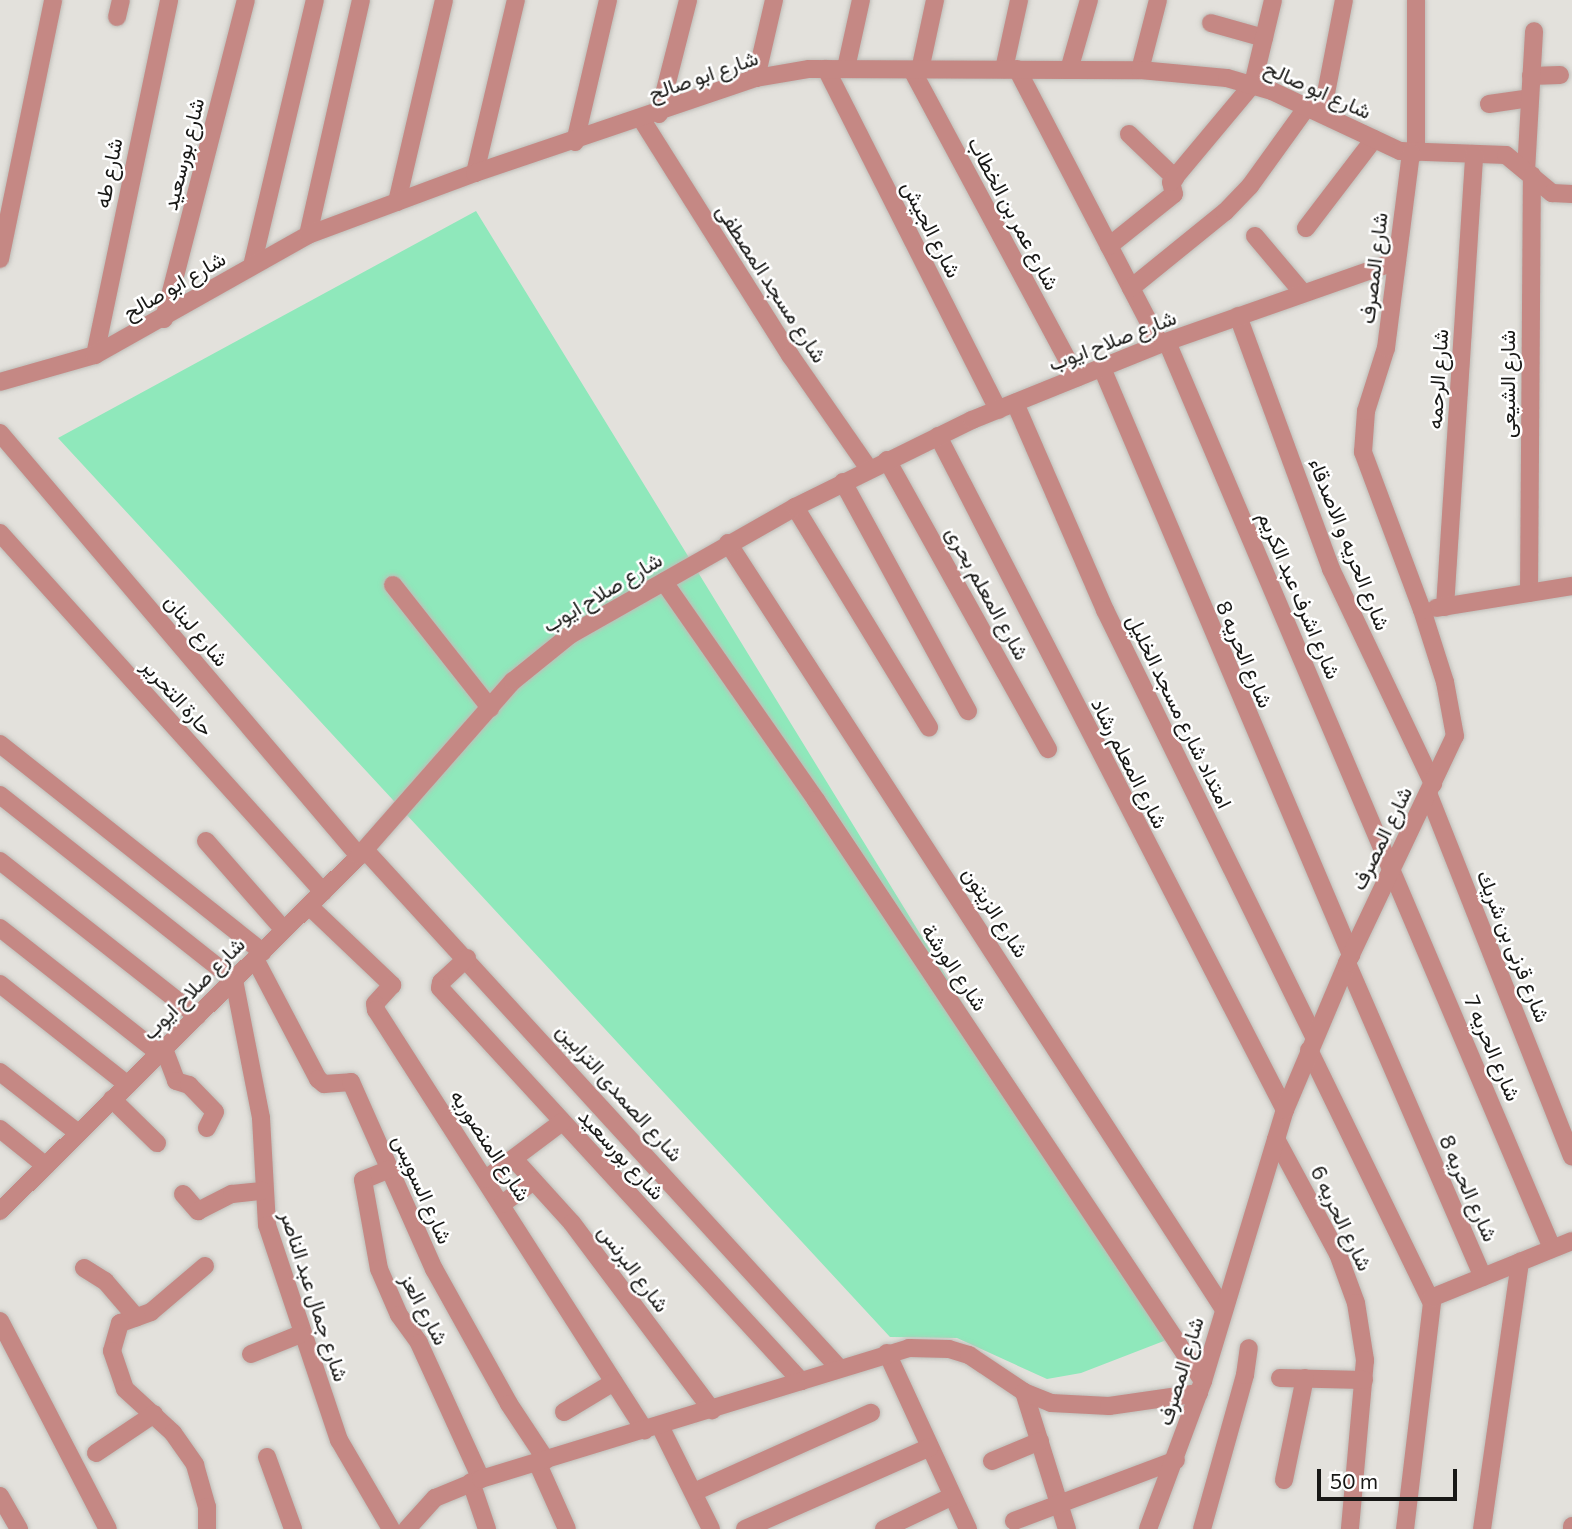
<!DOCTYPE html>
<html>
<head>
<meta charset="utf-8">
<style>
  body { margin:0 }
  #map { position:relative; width:1572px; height:1529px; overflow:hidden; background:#e3e1dc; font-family:Commissioner,Vazirmatn,sans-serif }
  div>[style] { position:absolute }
  .green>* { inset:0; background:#8fe8bb }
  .roads { filter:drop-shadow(0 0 2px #bebdb8) drop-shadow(0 0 2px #bebdb8) }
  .minor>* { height:18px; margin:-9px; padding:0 9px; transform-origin:9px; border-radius:9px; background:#c58884 }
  span { translate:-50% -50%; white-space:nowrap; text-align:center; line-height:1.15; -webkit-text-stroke:5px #fff; paint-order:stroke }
  .street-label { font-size:21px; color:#181816 }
  .scale { position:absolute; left:1317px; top:1469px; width:140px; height:32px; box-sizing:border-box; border:4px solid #181816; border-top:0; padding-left:9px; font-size:21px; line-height:24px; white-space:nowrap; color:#181816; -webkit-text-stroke:5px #fff; paint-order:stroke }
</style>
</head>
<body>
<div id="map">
  <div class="green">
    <div style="clip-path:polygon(476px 211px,1169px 1339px,1081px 1373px,1047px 1379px,957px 1338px,890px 1337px,58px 438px)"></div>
  </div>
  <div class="roads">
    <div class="minor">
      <div style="left:117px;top:17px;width:17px;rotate:-77deg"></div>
      <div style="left:1211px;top:23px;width:55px;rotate:15.8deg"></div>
      <div style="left:846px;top:68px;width:70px;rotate:-77.6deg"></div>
      <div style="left:826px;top:69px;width:382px;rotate:63.2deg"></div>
      <div style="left:1004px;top:69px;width:71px;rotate:-77.7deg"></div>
      <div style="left:1017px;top:69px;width:310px;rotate:62.5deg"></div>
      <div style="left:912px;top:70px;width:349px;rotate:61.8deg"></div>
      <div style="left:920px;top:70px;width:72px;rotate:-77.9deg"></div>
      <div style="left:1069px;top:70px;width:73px;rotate:-74.1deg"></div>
      <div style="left:1140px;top:70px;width:72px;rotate:-75.6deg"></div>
      <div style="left:1531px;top:76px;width:29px;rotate:-2deg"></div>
      <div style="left:756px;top:78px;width:80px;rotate:-77deg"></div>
      <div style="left:1489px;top:104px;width:41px;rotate:-8.3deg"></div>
      <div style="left:659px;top:114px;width:118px;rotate:-75.7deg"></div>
      <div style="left:1322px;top:114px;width:116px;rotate:-79.1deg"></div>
      <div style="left:642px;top:120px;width:278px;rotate:57.8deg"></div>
      <div style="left:790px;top:355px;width:139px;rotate:55.3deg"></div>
      <div style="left:1129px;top:134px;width:64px;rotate:43.7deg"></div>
      <div style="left:575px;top:142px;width:146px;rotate:-76.9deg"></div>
      <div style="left:1416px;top:153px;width:153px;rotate:-90deg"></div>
      <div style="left:1526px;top:171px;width:140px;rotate:-86.7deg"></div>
      <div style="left:475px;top:173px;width:178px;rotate:-76.7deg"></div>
      <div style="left:397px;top:202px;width:207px;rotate:-76.9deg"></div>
      <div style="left:1306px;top:228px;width:112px;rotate:-52.6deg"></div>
      <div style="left:308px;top:235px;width:241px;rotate:-77.3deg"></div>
      <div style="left:1255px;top:236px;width:75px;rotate:49.9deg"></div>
      <div style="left:1109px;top:246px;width:83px;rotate:-38.7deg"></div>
      <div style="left:1174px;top:194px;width:12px;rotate:-104deg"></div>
      <div style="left:1171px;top:182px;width:128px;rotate:-50.1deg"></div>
      <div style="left:1253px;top:84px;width:86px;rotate:-76.6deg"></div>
      <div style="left:0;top:259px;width:264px;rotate:-78.4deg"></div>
      <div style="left:252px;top:266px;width:273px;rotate:-76.7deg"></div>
      <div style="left:1131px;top:288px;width:121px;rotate:-39deg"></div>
      <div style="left:1225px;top:212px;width:36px;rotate:-46deg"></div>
      <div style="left:1250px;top:186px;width:97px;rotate:-54.2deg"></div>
      <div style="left:1238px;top:316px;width:270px;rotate:69.8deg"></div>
      <div style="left:1331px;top:569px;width:238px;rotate:64.6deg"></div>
      <div style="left:164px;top:319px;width:329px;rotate:-75.6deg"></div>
      <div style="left:1167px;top:342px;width:984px;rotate:66.98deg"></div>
      <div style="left:95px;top:355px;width:363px;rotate:-78.2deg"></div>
      <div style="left:1102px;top:368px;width:638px;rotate:67.01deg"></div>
      <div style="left:0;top:382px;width:99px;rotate:-15.9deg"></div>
      <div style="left:95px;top:355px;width:244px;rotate:-29.4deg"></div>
      <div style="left:308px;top:235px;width:178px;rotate:-20.4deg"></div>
      <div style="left:475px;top:173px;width:297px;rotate:-18.7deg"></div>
      <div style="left:756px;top:78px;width:54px;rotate:-9.6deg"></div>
      <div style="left:809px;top:69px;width:331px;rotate:0.2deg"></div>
      <div style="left:1140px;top:70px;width:87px;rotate:5.3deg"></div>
      <div style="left:1227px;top:78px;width:47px;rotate:16.1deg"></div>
      <div style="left:1272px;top:91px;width:141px;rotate:25.1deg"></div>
      <div style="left:1400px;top:151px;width:106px;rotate:2.2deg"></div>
      <div style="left:1506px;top:155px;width:60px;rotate:39.6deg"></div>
      <div style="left:1552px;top:193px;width:20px;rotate:3deg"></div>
      <div style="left:1015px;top:403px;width:226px;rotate:66.5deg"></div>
      <div style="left:1105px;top:610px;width:475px;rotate:63.9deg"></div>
      <div style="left:0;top:433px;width:555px;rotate:49.68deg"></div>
      <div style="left:938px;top:436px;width:758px;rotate:62.76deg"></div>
      <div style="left:887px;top:460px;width:331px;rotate:60.9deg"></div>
      <div style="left:843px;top:482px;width:261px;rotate:61.4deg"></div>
      <div style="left:795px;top:507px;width:258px;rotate:58.7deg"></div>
      <div style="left:0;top:533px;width:483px;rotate:48deg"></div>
      <div style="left:728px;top:543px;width:911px;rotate:57.09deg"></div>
      <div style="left:664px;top:582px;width:266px;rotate:55.1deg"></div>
      <div style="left:816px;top:800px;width:698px;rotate:56.33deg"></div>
      <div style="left:393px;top:585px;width:157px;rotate:51.7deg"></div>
      <div style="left:1529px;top:593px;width:418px;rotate:-89.6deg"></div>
      <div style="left:1445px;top:607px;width:454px;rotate:-86.3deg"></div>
      <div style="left:1436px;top:608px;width:138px;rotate:-9.2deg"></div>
      <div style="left:0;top:744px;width:335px;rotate:38.4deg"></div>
      <div style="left:1428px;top:793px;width:391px;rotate:68.4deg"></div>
      <div style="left:0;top:795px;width:298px;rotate:38.3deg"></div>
      <div style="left:234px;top:980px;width:141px;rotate:78.9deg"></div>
      <div style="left:261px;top:1118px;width:107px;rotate:86.8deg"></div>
      <div style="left:267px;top:1225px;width:227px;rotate:71.5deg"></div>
      <div style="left:339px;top:1440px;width:103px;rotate:59.7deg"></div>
      <div style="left:206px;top:841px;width:118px;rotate:48.8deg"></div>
      <div style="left:365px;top:850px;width:702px;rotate:47.54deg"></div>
      <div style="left:0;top:861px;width:251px;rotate:38.2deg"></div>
      <div style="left:309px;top:906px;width:115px;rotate:43.6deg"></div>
      <div style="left:392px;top:985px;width:25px;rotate:132deg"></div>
      <div style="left:375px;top:1004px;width:6px;rotate:81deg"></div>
      <div style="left:376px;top:1010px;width:499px;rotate:57.4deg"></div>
      <div style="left:0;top:928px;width:202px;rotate:38.2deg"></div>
      <div style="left:467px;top:958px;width:35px;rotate:137deg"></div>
      <div style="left:441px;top:982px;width:6px;rotate:99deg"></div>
      <div style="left:440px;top:988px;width:534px;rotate:47.43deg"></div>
      <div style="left:255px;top:959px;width:136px;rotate:62.3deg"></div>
      <div style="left:318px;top:1079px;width:8px;rotate:40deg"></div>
      <div style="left:324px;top:1084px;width:27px;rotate:-4deg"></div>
      <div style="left:351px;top:1082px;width:205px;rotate:66.1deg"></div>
      <div style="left:434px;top:1269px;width:154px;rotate:60.9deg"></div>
      <div style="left:509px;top:1404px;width:67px;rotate:56.5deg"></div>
      <div style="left:1347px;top:963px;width:342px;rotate:66.6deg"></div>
      <div style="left:0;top:984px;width:163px;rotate:38.3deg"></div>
      <div style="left:164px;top:1049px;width:34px;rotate:69deg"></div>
      <div style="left:176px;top:1081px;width:14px;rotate:17deg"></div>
      <div style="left:189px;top:1085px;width:37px;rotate:46deg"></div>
      <div style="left:215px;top:1112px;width:18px;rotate:117deg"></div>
      <div style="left:1309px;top:1050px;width:281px;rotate:64.1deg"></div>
      <div style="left:1432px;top:1303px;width:228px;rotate:96.8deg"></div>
      <div style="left:0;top:1072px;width:99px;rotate:38deg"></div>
      <div style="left:112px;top:1099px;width:63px;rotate:44.4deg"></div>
      <div style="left:0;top:1129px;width:59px;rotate:38.8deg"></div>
      <div style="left:1276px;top:1139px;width:131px;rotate:61.7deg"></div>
      <div style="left:1338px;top:1254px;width:52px;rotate:69.8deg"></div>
      <div style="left:1356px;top:1303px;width:58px;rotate:81deg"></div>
      <div style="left:1365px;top:1360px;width:170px;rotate:95.1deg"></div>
      <div style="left:514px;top:1159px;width:86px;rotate:47.8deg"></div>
      <div style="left:572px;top:1223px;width:234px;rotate:53.2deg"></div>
      <div style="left:390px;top:1169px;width:29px;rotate:158deg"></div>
      <div style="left:363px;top:1180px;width:90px;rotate:79.8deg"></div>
      <div style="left:379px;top:1269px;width:50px;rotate:66.5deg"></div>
      <div style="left:399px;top:1315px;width:34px;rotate:54deg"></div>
      <div style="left:419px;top:1343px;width:149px;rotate:65.5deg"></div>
      <div style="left:486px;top:1179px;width:95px;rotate:-36.9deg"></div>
      <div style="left:183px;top:1194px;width:23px;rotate:49deg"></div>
      <div style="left:198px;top:1211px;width:38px;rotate:-27deg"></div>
      <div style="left:232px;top:1194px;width:30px;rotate:-6deg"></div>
      <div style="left:502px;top:1204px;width:39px;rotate:-36deg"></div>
      <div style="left:0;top:1211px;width:505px;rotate:-44.68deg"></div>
      <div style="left:359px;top:856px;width:233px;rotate:-48.7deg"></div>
      <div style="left:513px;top:681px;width:73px;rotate:-38.9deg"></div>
      <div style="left:570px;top:635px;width:259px;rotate:-29.6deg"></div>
      <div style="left:795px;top:507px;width:197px;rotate:-26.2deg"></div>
      <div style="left:972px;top:420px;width:203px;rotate:-22deg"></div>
      <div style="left:1160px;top:344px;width:251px;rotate:-19.3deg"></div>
      <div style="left:205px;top:1266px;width:71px;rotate:139.6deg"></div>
      <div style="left:151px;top:1312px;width:33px;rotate:160deg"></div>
      <div style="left:120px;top:1323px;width:29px;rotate:106deg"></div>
      <div style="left:112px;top:1351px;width:40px;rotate:71.1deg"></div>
      <div style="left:125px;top:1389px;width:65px;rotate:42.5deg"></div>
      <div style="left:173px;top:1433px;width:39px;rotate:55deg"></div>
      <div style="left:195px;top:1465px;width:44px;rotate:74.1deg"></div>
      <div style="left:207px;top:1507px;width:22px;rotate:90deg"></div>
      <div style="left:84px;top:1268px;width:25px;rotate:32deg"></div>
      <div style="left:105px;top:1281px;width:48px;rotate:49.3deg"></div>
      <div style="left:1431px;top:1298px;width:152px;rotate:-22deg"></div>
      <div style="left:0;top:1321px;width:234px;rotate:62.6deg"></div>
      <div style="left:887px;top:1353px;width:194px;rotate:65.3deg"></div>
      <div style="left:251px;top:1354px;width:54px;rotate:-21.8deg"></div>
      <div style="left:1280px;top:1378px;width:84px;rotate:1.4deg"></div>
      <div style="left:1024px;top:1392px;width:144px;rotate:72.6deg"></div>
      <div style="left:564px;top:1412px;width:58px;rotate:-31deg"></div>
      <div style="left:660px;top:1426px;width:115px;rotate:63.7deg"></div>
      <div style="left:96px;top:1453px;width:70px;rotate:-33.9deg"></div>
      <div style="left:267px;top:1457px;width:77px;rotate:70.1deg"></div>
      <div style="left:992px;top:1461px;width:52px;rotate:-22.6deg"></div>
      <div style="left:537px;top:1462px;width:73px;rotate:65.9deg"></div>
      <div style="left:1284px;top:1480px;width:104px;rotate:-78.4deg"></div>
      <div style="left:471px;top:1482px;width:50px;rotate:71.2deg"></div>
      <div style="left:694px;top:1492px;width:194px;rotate:-24.1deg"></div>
      <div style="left:0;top:1496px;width:38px;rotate:60deg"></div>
      <div style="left:1014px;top:1521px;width:173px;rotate:-20.6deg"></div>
      <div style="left:407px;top:1529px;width:42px;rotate:-47.9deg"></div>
      <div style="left:435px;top:1498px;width:50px;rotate:-22.4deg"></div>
      <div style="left:481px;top:1479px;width:448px;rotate:-17deg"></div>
      <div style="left:909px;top:1348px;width:40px;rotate:1.4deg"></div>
      <div style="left:949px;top:1349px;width:21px;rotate:17deg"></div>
      <div style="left:969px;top:1355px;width:66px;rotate:33.9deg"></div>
      <div style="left:1024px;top:1392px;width:29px;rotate:22deg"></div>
      <div style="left:1051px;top:1403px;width:58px;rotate:3deg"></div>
      <div style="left:1109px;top:1406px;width:91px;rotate:-8.2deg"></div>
      <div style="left:745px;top:1529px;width:202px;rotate:-23.9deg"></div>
      <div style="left:884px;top:1529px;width:76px;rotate:-25.6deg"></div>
      <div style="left:1148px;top:1529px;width:158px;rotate:-69.6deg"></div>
      <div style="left:1203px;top:1381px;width:283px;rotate:-73.2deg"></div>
      <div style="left:1285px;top:1110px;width:160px;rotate:-67.1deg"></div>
      <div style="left:1347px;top:963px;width:251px;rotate:-64.6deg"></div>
      <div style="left:1455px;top:736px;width:55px;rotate:-100.5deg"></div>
      <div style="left:1445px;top:682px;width:76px;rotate:-107.7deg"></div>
      <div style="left:1422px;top:610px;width:169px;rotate:-110.5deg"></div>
      <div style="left:1363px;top:452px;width:41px;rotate:-85.8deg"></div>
      <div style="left:1366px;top:411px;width:66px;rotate:-72.4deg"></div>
      <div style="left:1386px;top:348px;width:197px;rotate:-82.7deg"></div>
      <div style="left:1202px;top:1529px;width:160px;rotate:-74.4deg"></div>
      <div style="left:1245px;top:1375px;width:27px;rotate:-82deg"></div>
      <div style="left:1482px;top:1529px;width:270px;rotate:-81.9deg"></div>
      <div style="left:1572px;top:1529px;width:3px;rotate:-90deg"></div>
    </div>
  </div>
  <div class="street-label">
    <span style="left:703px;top:75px;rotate:-19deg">شارع ابو صالح</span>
    <span style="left:1318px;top:89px;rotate:24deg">شارع ابو صالح</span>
    <span style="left:183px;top:154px;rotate:-76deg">شارع بورسعيد</span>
    <span style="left:108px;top:173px;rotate:-79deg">شارع طه</span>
    <span style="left:1014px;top:213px;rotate:62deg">شارع عمر بن الخطاب</span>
    <span style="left:932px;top:229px;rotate:63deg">شارع الجيش</span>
    <span style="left:1373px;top:268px;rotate:-83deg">شارع المصرف</span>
    <span style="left:772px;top:283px;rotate:57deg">شارع مسجد المصطفى</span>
    <span style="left:174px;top:285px;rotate:-30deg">شارع ابو صالح</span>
    <span style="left:1112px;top:340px;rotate:-21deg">شارع صلاح ايوب</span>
    <span style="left:1437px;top:379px;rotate:-86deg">شارع الرحمه</span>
    <span style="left:1507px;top:384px;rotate:-90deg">شارع الشيعى</span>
    <span style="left:1350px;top:544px;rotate:68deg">شارع الحريه و الاصدقاء</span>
    <span style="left:602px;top:592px;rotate:-31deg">شارع صلاح ايوب</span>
    <span style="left:988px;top:593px;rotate:61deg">شارع المعلم بحرى</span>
    <span style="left:1300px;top:595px;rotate:67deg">شارع اشرف عبد الكريم</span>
    <span style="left:197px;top:630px;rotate:50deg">شارع لبنان</span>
    <span style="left:1245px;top:654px;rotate:67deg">شارع الحريه 8</span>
    <span style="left:178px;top:697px;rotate:48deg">حارة التحرير</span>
    <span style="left:1180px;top:711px;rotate:64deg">امتداد شارع مسجد الخليل</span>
    <span style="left:1130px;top:763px;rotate:63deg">شارع المعلم رشاد</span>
    <span style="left:1381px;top:838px;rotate:-64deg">شارع المصرف</span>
    <span style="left:996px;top:912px;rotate:57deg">شارع الزيتون</span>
    <span style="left:1514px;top:946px;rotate:68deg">شارع قرنى بن شريك</span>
    <span style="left:955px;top:967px;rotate:56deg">شارع الورشة</span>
    <span style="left:193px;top:988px;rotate:-45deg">شارع صلاح ايوب</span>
    <span style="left:1493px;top:1048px;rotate:67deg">شارع الحريه 7</span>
    <span style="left:620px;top:1092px;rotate:48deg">شارع الصمدى الترابين</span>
    <span style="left:491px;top:1145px;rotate:57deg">شارع المنصوريه</span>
    <span style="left:622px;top:1154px;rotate:47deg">شارع بورسعيد</span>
    <span style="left:1469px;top:1188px;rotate:66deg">شارع الحريه 8</span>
    <span style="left:423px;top:1189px;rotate:66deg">شارع السويس</span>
    <span style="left:1342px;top:1218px;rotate:64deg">شارع الحريه 6</span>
    <span style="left:634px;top:1268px;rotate:53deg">شارع البرنس</span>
    <span style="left:315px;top:1296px;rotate:72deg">شارع جمال عبد الناصر</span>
    <span style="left:425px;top:1309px;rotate:62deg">شارع العز</span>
    <span style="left:1180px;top:1371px;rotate:-73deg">شارع المصرف</span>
  </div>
  <div class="scale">50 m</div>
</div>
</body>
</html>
